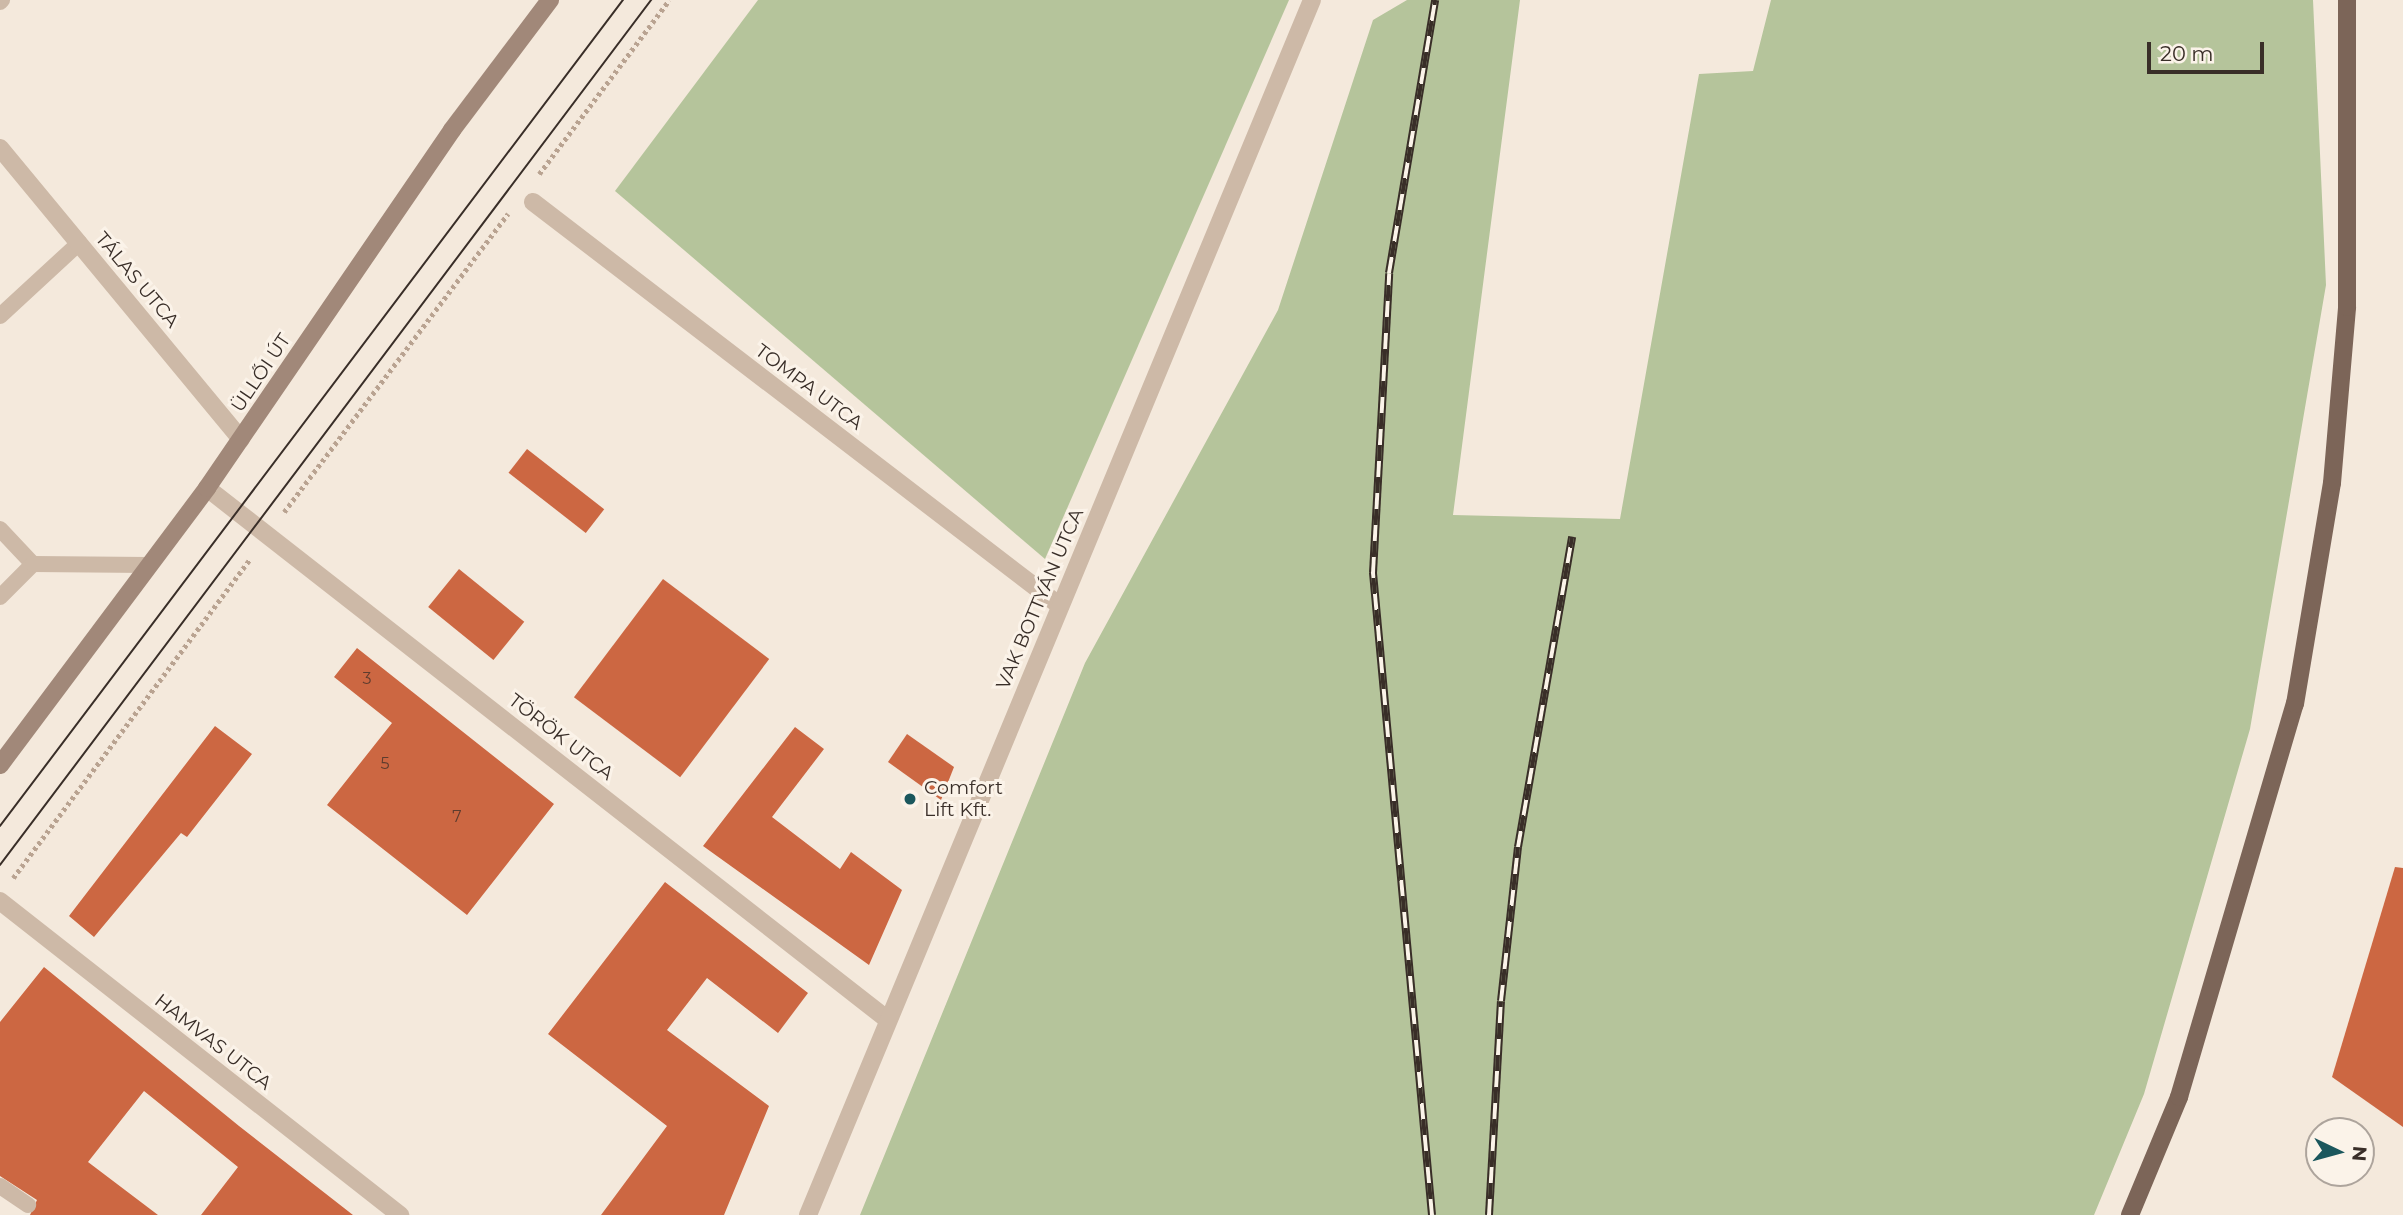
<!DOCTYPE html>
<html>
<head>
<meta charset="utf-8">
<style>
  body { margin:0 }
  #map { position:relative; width:2403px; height:1215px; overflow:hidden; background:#f4e9dc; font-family:Montserrat,sans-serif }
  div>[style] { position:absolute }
  .green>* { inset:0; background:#b5c49b }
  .building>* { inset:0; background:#cc6742; transform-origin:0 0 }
  .path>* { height:4.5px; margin-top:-2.25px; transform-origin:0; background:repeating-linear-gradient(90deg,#b9a391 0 3.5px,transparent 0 7px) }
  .lane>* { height:16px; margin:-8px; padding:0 8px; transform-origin:8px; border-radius:8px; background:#cdb9a7 }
  .street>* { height:18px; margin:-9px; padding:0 9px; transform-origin:9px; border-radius:9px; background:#cdb9a7 }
  .secondary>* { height:18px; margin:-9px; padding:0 9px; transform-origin:9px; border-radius:9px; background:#a18879 }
  .primary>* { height:18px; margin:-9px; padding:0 9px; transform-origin:9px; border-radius:9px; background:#7c6558 }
  .tram>* { height:2px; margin:-1px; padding:0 1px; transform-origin:1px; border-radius:1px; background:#392e28 }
  .rail>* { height:8px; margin-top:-4px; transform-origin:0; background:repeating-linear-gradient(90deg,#fbf3e9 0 16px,#392e28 0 32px); box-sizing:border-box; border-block:2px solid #392e28 }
  .dots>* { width:19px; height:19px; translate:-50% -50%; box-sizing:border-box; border:4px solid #fbf3e9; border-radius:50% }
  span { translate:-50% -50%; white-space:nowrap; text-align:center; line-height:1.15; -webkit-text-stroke:6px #fbf3e9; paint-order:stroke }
  .number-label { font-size:16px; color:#5e3c2e }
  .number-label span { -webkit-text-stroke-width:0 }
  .street-label { font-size:19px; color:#392e28 }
  .poi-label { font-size:19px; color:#392e28 }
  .left { translate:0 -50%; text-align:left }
  .north { position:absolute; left:2305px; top:1117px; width:70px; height:70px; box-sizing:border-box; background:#fbf3e9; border:2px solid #ada49c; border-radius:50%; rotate:95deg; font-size:19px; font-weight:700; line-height:28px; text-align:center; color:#392e28 }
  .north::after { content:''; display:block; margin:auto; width:24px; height:32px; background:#1b575d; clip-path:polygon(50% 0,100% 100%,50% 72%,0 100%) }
  .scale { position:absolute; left:2147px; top:42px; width:117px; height:32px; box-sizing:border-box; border:4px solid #392e28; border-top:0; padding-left:9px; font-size:21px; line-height:24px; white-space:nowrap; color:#392e28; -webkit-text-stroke:5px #fbf3e9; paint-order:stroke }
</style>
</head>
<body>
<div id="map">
  <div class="green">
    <div style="clip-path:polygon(758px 0,1289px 0,1045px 559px,615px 191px)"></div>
    <div style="clip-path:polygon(1407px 0,1520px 0,1453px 515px,1620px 519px,1699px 74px,1753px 71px,1771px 0,2313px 0,2326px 285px,2250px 729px,2144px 1094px,2094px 1215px,860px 1215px,1085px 663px,1278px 310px,1373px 20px)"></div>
  </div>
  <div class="building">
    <div style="left:527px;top:449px;width:98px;height:30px;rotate:38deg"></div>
    <div style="left:459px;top:569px;width:84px;height:49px;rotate:39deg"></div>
    <div style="left:663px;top:579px;width:133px;height:148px;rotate:37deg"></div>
    <div style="clip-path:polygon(357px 648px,554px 804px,467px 915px,327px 805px,392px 723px,334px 677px)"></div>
    <div style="clip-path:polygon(215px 726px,252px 754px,187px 837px,181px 833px,94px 937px,69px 916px)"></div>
    <div style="clip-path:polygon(795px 727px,824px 749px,772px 817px,840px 869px,851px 852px,902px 890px,869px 965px,703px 846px)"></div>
    <div style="clip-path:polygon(907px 734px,954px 767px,941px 800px,888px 762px)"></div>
    <div style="clip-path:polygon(2395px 867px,2403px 868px,2403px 1127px,2332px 1077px)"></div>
    <div style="clip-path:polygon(665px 882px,808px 993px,778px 1033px,707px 978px,667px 1030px,769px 1106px,724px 1215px,601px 1215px,667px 1126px,548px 1034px)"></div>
    <div style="clip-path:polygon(44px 967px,239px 1126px,353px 1215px,201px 1215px,238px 1167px,144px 1091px,88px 1162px,158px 1215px,30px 1215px,37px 1200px,0 1176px,0 1022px)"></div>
  </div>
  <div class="path">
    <div style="left:539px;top:174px;width:217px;rotate:-53.2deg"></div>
    <div style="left:284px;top:512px;width:373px;rotate:-53.1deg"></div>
    <div style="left:13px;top:878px;width:397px;rotate:-53.4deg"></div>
  </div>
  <div class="lane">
    <div style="left:0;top:2px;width:3px;rotate:-45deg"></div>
    <div style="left:0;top:316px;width:108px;rotate:-42.7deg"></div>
    <div style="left:0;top:529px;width:48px;rotate:46.7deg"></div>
    <div style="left:0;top:597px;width:47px;rotate:-45deg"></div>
    <div style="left:33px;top:564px;width:115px;rotate:0.5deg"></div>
    <div style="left:0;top:1186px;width:34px;rotate:34deg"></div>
  </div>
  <div class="street">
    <div style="left:0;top:148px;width:378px;rotate:50.4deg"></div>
    <div style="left:533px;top:202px;width:664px;rotate:37.47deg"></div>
    <div style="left:207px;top:488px;width:864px;rotate:38deg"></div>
    <div style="left:0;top:901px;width:509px;rotate:38.13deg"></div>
    <div style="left:808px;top:1215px;width:1315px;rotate:-67.47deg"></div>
  </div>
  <div class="secondary">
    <div style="left:0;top:765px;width:346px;rotate:-53.2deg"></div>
    <div style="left:207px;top:488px;width:434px;rotate:-55.6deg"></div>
    <div style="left:452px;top:130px;width:163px;rotate:-53deg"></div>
  </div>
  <div class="primary">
    <div style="left:2130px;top:1215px;width:128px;rotate:-67.4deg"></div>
    <div style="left:2179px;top:1097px;width:410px;rotate:-73.6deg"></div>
    <div style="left:2295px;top:704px;width:224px;rotate:-80.5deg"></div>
    <div style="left:2332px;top:483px;width:177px;rotate:-85.1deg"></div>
    <div style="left:2347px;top:307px;width:307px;rotate:-90deg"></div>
  </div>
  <div class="tram">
    <div style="left:0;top:826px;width:1035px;rotate:-52.98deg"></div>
    <div style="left:0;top:865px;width:1083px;rotate:-53.03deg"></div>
  </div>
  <div class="rail">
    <div style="left:1432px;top:1215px;width:645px;rotate:-95.25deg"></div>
    <div style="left:1373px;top:573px;width:300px;rotate:-86.9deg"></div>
    <div style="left:1389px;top:273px;width:277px;rotate:-80.4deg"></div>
    <div style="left:1489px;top:1215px;width:214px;rotate:-86.8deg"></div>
    <div style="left:1501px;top:1001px;width:155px;rotate:-83.7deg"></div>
    <div style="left:1518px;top:847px;width:315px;rotate:-80.1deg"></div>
  </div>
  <div class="dots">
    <div style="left:910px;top:799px;background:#1b575d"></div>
  </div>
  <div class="number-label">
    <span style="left:367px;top:679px">3</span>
    <span style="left:385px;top:764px">5</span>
    <span style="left:457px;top:817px">7</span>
  </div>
  <div class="street-label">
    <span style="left:137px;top:280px;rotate:50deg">TÁLAS UTCA</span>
    <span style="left:261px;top:373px;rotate:-56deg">ÜLLŐI ÚT</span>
    <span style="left:809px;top:387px;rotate:37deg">TOMPA UTCA</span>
    <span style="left:1040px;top:599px;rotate:-67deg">VAK BOTTYÁN UTCA</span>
    <span style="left:561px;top:737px;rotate:38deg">TÖRÖK UTCA</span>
    <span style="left:213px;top:1042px;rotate:38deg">HAMVAS UTCA</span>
  </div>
  <div class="poi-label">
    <span class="left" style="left:924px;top:799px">Comfort<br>Lift Kft.</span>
  </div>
  <div class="north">N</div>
  <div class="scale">20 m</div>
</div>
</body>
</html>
